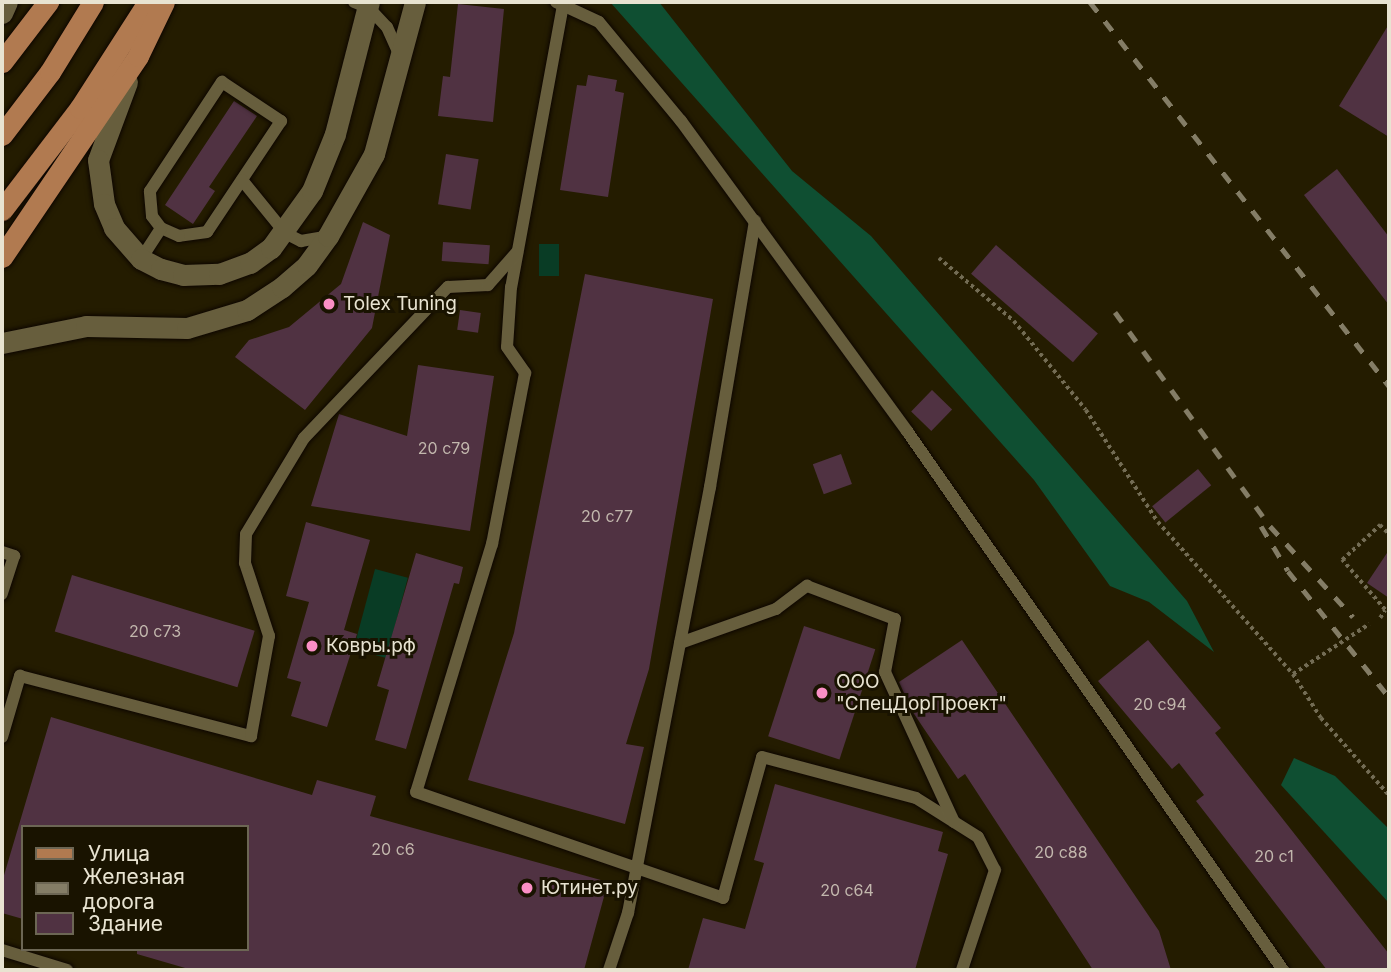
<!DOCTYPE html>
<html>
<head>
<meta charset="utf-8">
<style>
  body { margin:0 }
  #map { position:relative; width:1391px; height:972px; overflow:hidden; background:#241c00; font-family:Inter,sans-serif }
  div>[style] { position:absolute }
  .green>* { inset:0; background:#093c25; transform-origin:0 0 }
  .forest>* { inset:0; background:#0f4f32 }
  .building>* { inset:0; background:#503242; transform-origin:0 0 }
  .path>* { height:3.5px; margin-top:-1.75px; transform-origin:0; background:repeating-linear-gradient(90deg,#736c54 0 3.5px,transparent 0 7px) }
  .roads { filter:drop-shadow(0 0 2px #0d0600) drop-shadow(0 0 2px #0d0600) }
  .lane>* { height:12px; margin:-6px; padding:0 6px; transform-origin:6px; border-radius:6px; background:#675e3d }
  .secondary>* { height:21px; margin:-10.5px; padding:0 10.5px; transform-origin:10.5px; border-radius:10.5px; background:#675e3d }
  .primary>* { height:21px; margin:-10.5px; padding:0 10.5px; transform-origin:10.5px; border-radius:10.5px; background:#b17a50 }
  .rail>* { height:5px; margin-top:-2.5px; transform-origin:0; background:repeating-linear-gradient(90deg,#847d66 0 12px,transparent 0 24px) }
  .dots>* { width:19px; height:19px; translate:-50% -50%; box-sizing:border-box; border:4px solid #191300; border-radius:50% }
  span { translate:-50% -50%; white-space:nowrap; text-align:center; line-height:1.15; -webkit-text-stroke:6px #191300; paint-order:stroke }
  .number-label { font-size:16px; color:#c2b7ad }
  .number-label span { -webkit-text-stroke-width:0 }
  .poi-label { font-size:19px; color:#e8e3d1 }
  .left { translate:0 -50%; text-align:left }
  .frame { position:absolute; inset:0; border:4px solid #e8e3d1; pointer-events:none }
  .legend { position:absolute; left:21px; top:825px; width:228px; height:126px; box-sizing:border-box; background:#191300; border:2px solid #6c6654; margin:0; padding:9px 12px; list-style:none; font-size:21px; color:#e8e3d1 }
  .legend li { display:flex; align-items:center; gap:14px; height:35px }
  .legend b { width:35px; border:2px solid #6c6654 }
</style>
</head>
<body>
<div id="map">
  <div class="green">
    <div style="left:539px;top:244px;width:20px;height:32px"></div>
    <div style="left:375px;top:569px;width:34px;height:83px;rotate:15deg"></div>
  </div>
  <div class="forest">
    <div style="clip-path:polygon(610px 2px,659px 2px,792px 171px,871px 236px,1187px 601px,1214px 652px,1149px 602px,1110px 586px,1034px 480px)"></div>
    <div style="clip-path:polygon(1294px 758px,1335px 776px,1389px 829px,1389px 903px,1281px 785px)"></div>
  </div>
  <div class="building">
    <div style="clip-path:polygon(458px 4px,504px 9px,493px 122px,438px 116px,443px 76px,450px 77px)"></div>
    <div style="clip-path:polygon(1389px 24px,1389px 137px,1339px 106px)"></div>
    <div style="clip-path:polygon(588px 75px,617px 80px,615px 91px,624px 93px,608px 197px,560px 190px,577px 85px,586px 86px)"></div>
    <div style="clip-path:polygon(234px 101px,257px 116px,209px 187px,215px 191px,193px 224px,165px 205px)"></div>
    <div style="left:446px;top:154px;width:33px;height:51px;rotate:9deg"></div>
    <div style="clip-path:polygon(1337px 169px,1389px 237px,1389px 305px,1304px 195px)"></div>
    <div style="clip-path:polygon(363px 222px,390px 235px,372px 328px,305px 410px,235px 357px,249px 340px,289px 327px,341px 284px)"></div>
    <div style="left:443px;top:242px;width:47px;height:19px;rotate:4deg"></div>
    <div style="left:996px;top:245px;width:135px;height:38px;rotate:41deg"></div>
    <div style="clip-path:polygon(585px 274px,713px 299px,649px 669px,626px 744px,644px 747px,625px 824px,468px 780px,514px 633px)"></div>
    <div style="left:460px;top:310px;width:21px;height:20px;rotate:8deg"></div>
    <div style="clip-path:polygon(418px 365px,494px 376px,470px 531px,311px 506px,339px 414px,407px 436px)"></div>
    <div style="left:932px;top:390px;width:28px;height:30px;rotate:44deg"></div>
    <div style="left:841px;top:454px;width:32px;height:30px;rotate:70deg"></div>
    <div style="left:1198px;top:469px;width:21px;height:59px;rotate:51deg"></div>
    <div style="clip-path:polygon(306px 522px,370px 540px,344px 630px,357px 634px,327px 727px,291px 716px,301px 682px,287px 678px,309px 602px,286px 596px)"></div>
    <div style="clip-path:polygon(1389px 550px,1389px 598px,1367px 583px)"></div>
    <div style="clip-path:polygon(416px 553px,463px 567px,459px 584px,454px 583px,406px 749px,375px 740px,389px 690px,377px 686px)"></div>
    <div style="left:72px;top:575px;width:191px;height:59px;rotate:17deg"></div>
    <div style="left:804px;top:626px;width:75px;height:116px;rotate:18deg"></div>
    <div style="clip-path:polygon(962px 640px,1159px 931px,1171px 970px,1093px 970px,965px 774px,958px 779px,912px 711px,899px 682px)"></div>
    <div style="clip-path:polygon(1148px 640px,1221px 728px,1215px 733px,1389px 954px,1389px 970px,1327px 970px,1196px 801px,1204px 795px,1179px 763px,1172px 769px,1098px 681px)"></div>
    <div style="clip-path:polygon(51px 717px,312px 795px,317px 780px,376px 796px,370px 816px,608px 882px,584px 970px,192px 970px,137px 954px,137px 949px,247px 949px,247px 827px,22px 827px,23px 919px,2px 913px,2px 882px)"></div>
    <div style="clip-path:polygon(775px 784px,943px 832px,938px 851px,948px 854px,915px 970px,688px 970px,703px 918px,745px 929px,764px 863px,754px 860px)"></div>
  </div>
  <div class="path">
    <div style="left:939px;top:258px;width:98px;rotate:40deg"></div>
    <div style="left:1014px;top:321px;width:114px;rotate:51deg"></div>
    <div style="left:1086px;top:410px;width:133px;rotate:57.3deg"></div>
    <div style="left:1158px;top:522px;width:203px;rotate:48.4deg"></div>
    <div style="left:1293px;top:674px;width:52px;rotate:57.5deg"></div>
    <div style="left:1321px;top:718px;width:103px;rotate:48.6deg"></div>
    <div style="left:1380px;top:618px;width:9px;rotate:-58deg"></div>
    <div style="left:1385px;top:610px;width:66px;rotate:-130.7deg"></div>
    <div style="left:1342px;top:560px;width:52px;rotate:-42.6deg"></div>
    <div style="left:1380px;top:525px;width:13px;rotate:45deg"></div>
    <div style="left:1293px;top:674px;width:91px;rotate:-33.3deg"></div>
  </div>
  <div class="roads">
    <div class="lane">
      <div style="left:354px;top:2px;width:16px;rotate:22deg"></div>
      <div style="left:369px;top:8px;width:26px;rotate:47deg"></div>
      <div style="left:387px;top:27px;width:30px;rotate:66deg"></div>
      <div style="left:556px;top:2px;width:47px;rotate:24.9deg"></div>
      <div style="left:599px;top:22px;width:129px;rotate:50.4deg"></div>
      <div style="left:681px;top:121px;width:384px;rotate:53.9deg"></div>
      <div style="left:907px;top:431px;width:657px;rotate:55.1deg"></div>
      <div style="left:563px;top:5px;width:287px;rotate:100.4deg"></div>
      <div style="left:511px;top:287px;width:60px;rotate:93.8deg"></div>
      <div style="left:507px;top:347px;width:32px;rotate:55deg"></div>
      <div style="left:525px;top:373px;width:174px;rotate:100.9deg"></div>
      <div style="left:492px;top:544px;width:259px;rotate:107deg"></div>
      <div style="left:416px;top:792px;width:325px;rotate:19deg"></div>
      <div style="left:723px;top:898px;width:146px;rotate:-74.5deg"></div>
      <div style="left:762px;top:757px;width:159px;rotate:14.9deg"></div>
      <div style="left:916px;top:798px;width:73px;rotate:32.2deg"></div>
      <div style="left:978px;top:837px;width:37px;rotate:63deg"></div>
      <div style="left:995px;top:870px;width:105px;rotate:108.3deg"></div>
      <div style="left:222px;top:82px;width:71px;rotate:33.5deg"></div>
      <div style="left:281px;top:121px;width:133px;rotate:123.7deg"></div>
      <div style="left:207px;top:232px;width:28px;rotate:172deg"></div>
      <div style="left:179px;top:236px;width:20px;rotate:-156deg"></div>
      <div style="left:161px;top:228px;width:15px;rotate:-127deg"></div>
      <div style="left:152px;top:216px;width:25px;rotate:-95deg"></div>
      <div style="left:150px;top:191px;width:131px;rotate:-56.6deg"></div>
      <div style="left:242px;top:180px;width:68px;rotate:50.9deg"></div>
      <div style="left:285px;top:233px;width:18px;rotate:27deg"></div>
      <div style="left:301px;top:241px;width:27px;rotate:-10deg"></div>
      <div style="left:141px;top:259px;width:37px;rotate:-57deg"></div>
      <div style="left:2px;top:552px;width:13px;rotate:18deg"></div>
      <div style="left:14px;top:556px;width:40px;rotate:108deg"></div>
      <div style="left:680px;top:643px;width:102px;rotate:-19.5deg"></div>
      <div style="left:776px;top:609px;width:39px;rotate:-37deg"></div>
      <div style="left:807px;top:586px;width:94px;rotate:20.6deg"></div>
      <div style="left:895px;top:619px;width:54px;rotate:100.7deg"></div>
      <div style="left:885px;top:672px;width:165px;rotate:65.3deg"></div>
      <div style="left:2px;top:737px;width:64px;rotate:-73.6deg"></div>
      <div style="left:20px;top:676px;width:239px;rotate:14.6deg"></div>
      <div style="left:251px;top:736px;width:102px;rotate:-79.8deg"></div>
      <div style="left:269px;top:636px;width:77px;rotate:-108.2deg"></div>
      <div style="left:245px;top:563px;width:29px;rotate:-88deg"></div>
      <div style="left:246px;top:534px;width:112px;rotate:-58.9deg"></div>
      <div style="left:304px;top:438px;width:209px;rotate:-46.4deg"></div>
      <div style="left:448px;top:287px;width:40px;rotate:-2.9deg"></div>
      <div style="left:488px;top:285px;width:44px;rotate:-48.7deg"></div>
      <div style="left:2px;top:950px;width:68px;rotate:17.1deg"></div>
      <div style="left:609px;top:970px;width:60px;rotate:-71.6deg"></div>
      <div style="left:628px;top:913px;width:434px;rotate:-79.1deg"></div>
      <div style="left:710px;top:487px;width:270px;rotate:-80.4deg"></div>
    </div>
    <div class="secondary">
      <div style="left:2px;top:13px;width:12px;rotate:-66deg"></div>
      <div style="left:127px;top:82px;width:83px;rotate:110.4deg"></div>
      <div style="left:98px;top:160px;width:44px;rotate:82.2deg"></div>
      <div style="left:104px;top:204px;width:26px;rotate:67deg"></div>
      <div style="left:114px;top:228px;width:41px;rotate:48.9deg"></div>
      <div style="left:141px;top:259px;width:22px;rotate:27deg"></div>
      <div style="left:161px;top:269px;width:23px;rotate:15deg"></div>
      <div style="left:183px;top:275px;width:36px;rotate:-2deg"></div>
      <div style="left:219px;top:274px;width:33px;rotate:-20deg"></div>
      <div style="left:250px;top:263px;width:26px;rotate:-36deg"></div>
      <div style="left:271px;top:248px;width:70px;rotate:-54.3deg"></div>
      <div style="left:312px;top:191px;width:61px;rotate:-68deg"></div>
      <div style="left:335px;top:134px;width:136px;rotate:-75.6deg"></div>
      <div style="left:2px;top:343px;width:86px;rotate:-11.4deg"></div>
      <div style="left:86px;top:326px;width:101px;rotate:1.1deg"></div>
      <div style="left:187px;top:328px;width:63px;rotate:-16.7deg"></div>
      <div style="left:247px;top:310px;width:42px;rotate:-33.3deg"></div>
      <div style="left:282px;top:287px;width:33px;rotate:-41deg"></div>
      <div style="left:307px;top:265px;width:36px;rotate:-54deg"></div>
      <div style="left:328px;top:236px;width:94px;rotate:-60.7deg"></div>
      <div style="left:374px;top:154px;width:157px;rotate:-74.9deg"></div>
    </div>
    <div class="primary">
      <div style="left:2px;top:62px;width:76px;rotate:-52.5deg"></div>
      <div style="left:2px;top:135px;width:79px;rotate:-52.7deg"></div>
      <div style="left:50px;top:72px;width:82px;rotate:-58.4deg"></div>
      <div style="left:2px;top:210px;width:128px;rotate:-52.6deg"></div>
      <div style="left:80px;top:108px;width:126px;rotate:-57.3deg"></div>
      <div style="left:2px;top:257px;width:243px;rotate:-55.9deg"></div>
      <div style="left:138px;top:56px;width:60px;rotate:-64.3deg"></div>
    </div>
  </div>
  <div class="rail">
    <div style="left:1090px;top:2px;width:487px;rotate:52.1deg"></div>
    <div style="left:1115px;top:312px;width:264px;rotate:54.1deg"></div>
    <div style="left:1270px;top:526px;width:123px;rotate:47.6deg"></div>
    <div style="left:1261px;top:526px;width:52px;rotate:59deg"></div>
    <div style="left:1288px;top:571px;width:161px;rotate:51.3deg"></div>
  </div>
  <div class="dots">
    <div style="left:329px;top:304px;background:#fb8fc5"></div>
    <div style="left:312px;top:646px;background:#fb8fc5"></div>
    <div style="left:822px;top:693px;background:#fb8fc5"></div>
    <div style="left:527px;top:888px;background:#fb8fc5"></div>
  </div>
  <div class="number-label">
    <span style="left:444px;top:448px">20 с79</span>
    <span style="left:607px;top:516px">20 с77</span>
    <span style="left:155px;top:631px">20 с73</span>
    <span style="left:1160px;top:704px">20 с94</span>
    <span style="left:393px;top:849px">20 с6</span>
    <span style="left:1061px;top:852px">20 с88</span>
    <span style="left:1274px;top:856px">20 с1</span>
    <span style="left:847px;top:890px">20 с64</span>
  </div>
  <div class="poi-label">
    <span class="left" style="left:343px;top:304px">Tolex Tuning</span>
    <span class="left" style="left:326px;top:646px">Ковры.рф</span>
    <span class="left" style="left:836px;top:693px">ООО<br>"СпецДорПроект"</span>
    <span class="left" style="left:541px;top:888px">Ютинет.ру</span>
  </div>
  <div class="frame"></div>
  <ul class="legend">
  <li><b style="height:9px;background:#b17a50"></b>Улица</li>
  <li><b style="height:9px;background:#847d66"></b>Железная дорога</li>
  <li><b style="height:19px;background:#503242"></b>Здание</li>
  </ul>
</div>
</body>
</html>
